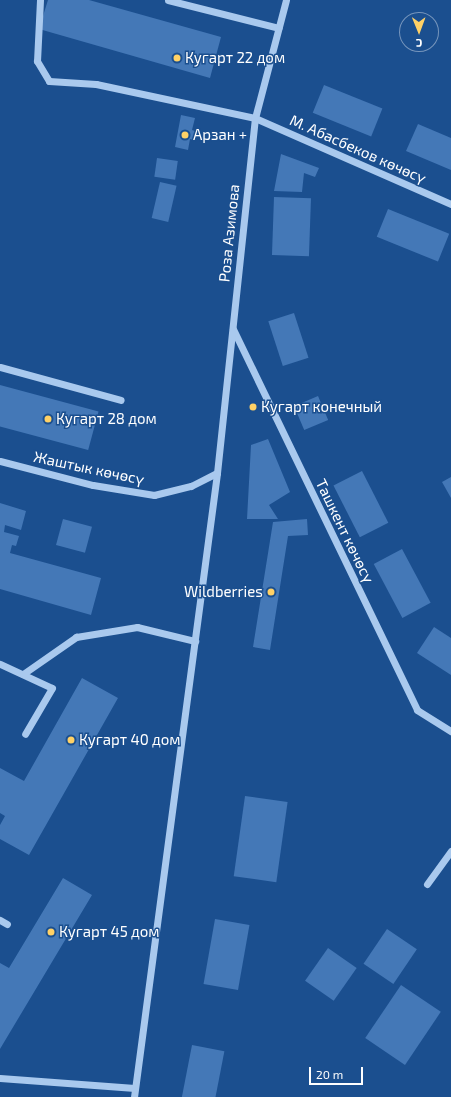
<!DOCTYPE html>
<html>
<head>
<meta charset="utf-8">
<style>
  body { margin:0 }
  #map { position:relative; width:451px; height:1097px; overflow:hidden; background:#1b4f8f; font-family:"Exo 2",sans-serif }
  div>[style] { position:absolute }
  .building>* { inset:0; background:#4478b7; transform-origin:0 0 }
  .minor>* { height:7px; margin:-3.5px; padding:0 3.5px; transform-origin:3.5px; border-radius:3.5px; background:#a9c9ee }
  .dots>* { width:11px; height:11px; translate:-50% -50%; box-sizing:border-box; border:2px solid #1b4f8f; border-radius:50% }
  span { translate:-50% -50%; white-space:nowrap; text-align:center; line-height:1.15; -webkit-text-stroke:3px #1b4f8f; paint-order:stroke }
  .poi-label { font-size:15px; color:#fff }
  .left { translate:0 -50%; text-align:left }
  .right { translate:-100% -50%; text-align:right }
  .street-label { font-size:15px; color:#fff }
  .north { position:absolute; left:399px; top:12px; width:40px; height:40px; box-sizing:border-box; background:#1b4f8f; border:1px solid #7695bc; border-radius:50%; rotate:179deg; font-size:11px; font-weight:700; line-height:16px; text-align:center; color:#fff }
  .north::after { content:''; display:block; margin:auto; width:14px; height:18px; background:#ffd166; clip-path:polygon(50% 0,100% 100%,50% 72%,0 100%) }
  .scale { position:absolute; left:309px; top:1067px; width:54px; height:18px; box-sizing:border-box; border:2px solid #fff; border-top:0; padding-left:5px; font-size:12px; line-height:14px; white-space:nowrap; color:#fff; -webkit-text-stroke:3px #1b4f8f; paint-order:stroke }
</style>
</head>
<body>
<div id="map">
  <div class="building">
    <div style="clip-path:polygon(48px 0,89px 0,221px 37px,210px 78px,39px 29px)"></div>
    <div style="left:324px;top:85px;width:63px;height:30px;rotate:22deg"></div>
    <div style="clip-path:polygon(181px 115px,195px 118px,192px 130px,195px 131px,193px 140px,190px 139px,188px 150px,175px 147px)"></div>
    <div style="clip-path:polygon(418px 124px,451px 138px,451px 170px,406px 151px)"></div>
    <div style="clip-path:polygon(281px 154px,319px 168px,315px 177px,304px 173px,302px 192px,274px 191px)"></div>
    <div style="left:157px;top:158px;width:21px;height:19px;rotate:8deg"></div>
    <div style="left:160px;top:182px;width:17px;height:37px;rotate:13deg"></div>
    <div style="left:274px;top:197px;width:37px;height:58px;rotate:2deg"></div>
    <div style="left:388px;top:209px;width:66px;height:30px;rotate:22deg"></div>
    <div style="left:294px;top:313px;width:47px;height:27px;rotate:72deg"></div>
    <div style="left:0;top:385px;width:102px;height:40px;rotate:15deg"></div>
    <div style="left:318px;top:396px;width:26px;height:26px;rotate:67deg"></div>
    <div style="clip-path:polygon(268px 439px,290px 492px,269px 505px,278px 519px,247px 519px,251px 445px)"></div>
    <div style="left:362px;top:471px;width:58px;height:32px;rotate:63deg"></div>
    <div style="clip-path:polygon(451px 477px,451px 498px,442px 482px)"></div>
    <div style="clip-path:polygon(0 503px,26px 511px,21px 530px,5px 525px,4px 532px,19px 536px,16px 546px,12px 545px,10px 553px,101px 578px,91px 615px,0 589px)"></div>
    <div style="left:63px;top:519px;width:30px;height:27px;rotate:15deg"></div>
    <div style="clip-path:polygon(307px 519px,308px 535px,288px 536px,270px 650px,253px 647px,273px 522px)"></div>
    <div style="left:402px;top:549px;width:61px;height:32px;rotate:62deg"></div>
    <div style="clip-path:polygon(434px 627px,451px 638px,451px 675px,417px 653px)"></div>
    <div style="clip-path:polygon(82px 678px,118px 698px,29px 855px,0 839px,0 825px,5px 816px,0 813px,0 768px,24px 781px)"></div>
    <div style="left:245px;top:796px;width:43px;height:81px;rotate:8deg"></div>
    <div style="clip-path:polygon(63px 878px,92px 895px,0 1049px,0 963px,9px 968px)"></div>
    <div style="left:215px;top:919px;width:35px;height:66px;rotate:10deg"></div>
    <div style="left:387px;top:929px;width:36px;height:42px;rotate:34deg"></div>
    <div style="left:328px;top:948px;width:35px;height:40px;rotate:35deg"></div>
    <div style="left:401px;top:985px;width:48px;height:64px;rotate:34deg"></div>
    <div style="left:192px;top:1045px;width:33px;height:53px;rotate:11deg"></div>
  </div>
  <div class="minor">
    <div style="left:40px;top:0;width:61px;rotate:92.8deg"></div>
    <div style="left:37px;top:61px;width:23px;rotate:59deg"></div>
    <div style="left:49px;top:81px;width:47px;rotate:3.7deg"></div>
    <div style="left:96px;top:84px;width:163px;rotate:12.1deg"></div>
    <div style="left:255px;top:118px;width:214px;rotate:23.7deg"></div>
    <div style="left:168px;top:0;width:114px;rotate:14.2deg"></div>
    <div style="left:233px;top:329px;width:423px;rotate:64.2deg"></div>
    <div style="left:417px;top:710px;width:40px;rotate:32deg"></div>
    <div style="left:0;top:367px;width:125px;rotate:15.3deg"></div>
    <div style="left:0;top:461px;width:96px;rotate:14.5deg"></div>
    <div style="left:93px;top:485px;width:62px;rotate:9.3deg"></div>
    <div style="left:154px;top:495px;width:38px;rotate:-14deg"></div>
    <div style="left:191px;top:486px;width:29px;rotate:-27deg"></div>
    <div style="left:0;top:664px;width:57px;rotate:24.8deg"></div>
    <div style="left:52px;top:688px;width:53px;rotate:120.4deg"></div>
    <div style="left:23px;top:674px;width:65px;rotate:-34.9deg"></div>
    <div style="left:76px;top:637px;width:62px;rotate:-9.3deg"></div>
    <div style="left:137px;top:627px;width:60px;rotate:13.6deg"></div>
    <div style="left:427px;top:884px;width:41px;rotate:-54deg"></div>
    <div style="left:0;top:920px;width:8px;rotate:30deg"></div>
    <div style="left:0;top:1078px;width:135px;rotate:4.2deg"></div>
    <div style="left:134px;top:1097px;width:629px;rotate:-82.42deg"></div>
    <div style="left:217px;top:473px;width:357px;rotate:-83.9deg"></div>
    <div style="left:255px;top:118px;width:122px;rotate:-75.3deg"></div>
  </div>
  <div class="dots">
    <div style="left:177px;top:58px;background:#ffd166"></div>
    <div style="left:185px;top:135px;background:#ffd166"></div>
    <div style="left:253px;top:407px;background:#ffd166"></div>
    <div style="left:48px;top:419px;background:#ffd166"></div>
    <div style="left:271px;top:592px;background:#ffd166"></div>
    <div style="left:71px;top:740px;background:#ffd166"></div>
    <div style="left:51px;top:932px;background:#ffd166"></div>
  </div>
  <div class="poi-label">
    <span class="left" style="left:185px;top:58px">Кугарт 22 дом</span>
    <span class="left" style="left:193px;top:135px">Арзан +</span>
    <span class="left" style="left:261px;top:407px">Кугарт конечный</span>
    <span class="left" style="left:56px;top:419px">Кугарт 28 дом</span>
    <span class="right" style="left:263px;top:592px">Wildberries</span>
    <span class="left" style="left:79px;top:740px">Кугарт 40 дом</span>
    <span class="left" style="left:59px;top:932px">Кугарт 45 дом</span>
  </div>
  <div class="street-label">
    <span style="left:358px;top:149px;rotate:24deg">М. Абасбеков көчөсү</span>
    <span style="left:229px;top:233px;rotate:-84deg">Роза Азимова</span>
    <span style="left:89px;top:468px;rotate:12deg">Жаштык көчөсү</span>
    <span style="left:345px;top:531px;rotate:64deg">Ташкент көчөсү</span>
  </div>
  <div class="north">С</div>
  <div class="scale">20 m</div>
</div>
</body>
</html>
